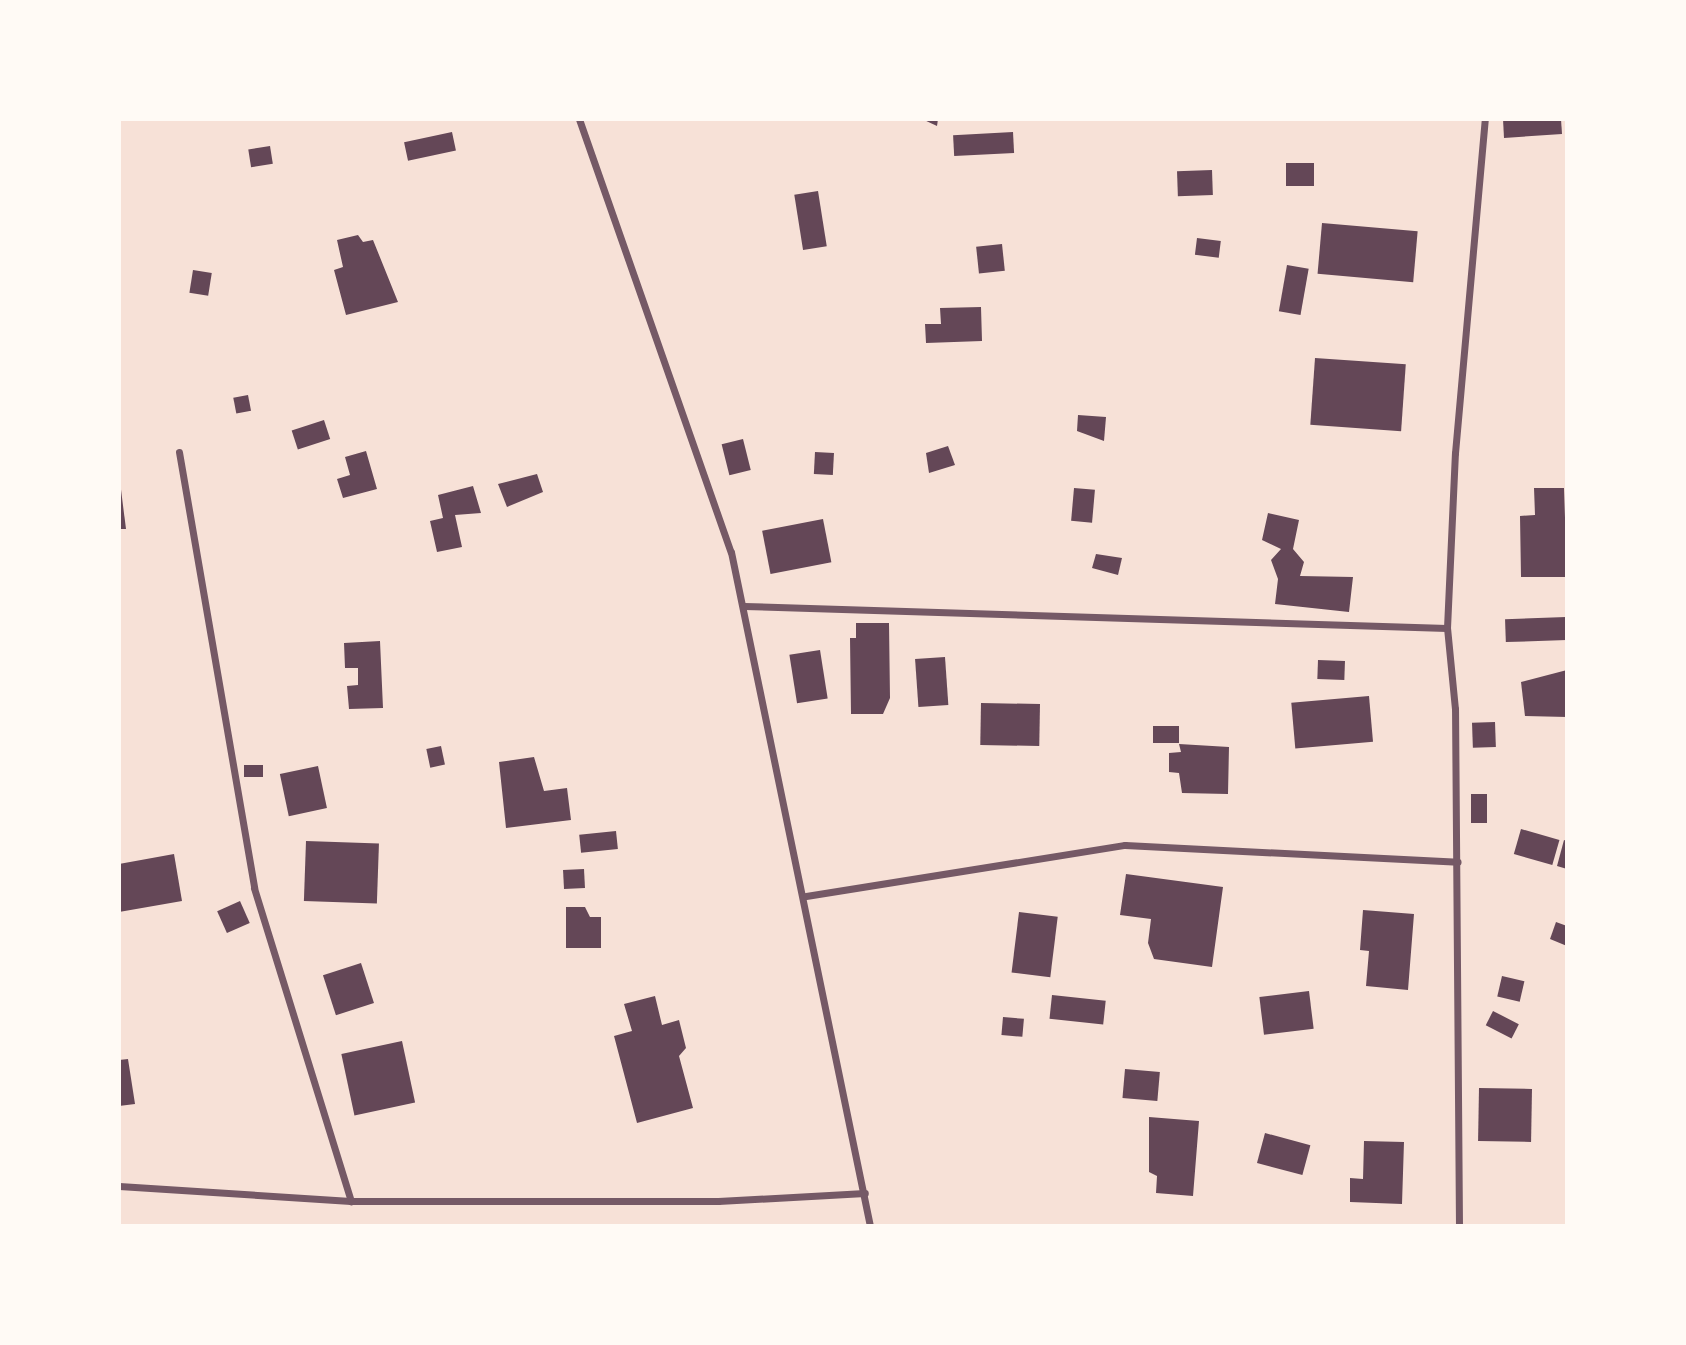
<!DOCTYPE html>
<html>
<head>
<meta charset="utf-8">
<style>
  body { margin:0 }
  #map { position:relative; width:1686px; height:1345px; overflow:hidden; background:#f7e1d7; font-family:"Public Sans",sans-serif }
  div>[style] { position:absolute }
  .building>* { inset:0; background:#644757; transform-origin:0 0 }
  .minor>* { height:7px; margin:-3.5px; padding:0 3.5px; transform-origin:3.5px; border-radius:3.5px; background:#755966 }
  span { translate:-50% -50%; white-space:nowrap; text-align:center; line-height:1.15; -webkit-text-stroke:7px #fffaf5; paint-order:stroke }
  .frame { position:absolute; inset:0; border:121px solid #fffaf5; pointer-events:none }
</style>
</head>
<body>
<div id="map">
  <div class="building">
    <div style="clip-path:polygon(922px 119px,938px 119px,937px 126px)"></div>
    <div style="clip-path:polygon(1503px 119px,1561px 119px,1562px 134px,1504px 138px)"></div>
    <div style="left:452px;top:132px;width:19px;height:49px;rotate:78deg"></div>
    <div style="left:1013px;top:132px;width:21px;height:60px;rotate:87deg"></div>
    <div style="left:270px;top:146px;width:18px;height:22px;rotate:81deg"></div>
    <div style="left:1286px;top:163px;width:28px;height:23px"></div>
    <div style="left:1212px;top:170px;width:25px;height:35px;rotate:88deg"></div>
    <div style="left:818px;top:191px;width:56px;height:24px;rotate:81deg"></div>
    <div style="left:1322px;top:223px;width:96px;height:51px;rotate:5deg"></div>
    <div style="clip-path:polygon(358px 235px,363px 242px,373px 240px,398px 302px,346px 315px,334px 270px,343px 267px,337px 240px)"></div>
    <div style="left:1197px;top:238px;width:24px;height:17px;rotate:7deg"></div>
    <div style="left:1002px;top:244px;width:27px;height:26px;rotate:84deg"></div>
    <div style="left:1287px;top:265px;width:22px;height:47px;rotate:10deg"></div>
    <div style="left:193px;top:270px;width:19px;height:23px;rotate:9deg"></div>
    <div style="clip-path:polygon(981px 307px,982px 341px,926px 343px,925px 324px,941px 324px,940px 308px)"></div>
    <div style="left:1315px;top:358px;width:91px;height:67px;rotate:4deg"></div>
    <div style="left:248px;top:395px;width:16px;height:15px;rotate:79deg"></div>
    <div style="clip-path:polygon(1078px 415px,1106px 417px,1104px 441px,1077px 431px)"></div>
    <div style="left:324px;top:420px;width:20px;height:34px;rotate:72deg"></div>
    <div style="left:743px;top:439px;width:32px;height:22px;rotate:76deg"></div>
    <div style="clip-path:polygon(948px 446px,955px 465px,929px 473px,926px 453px)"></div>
    <div style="clip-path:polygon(366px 451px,377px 489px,343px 498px,337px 479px,350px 475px,345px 457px)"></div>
    <div style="left:815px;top:452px;width:19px;height:22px;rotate:3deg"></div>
    <div style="clip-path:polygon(119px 474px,126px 529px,119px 529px)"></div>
    <div style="clip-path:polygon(537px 474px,543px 492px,507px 507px,498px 484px)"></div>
    <div style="clip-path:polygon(473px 486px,481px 513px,455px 515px,462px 547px,437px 552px,430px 521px,443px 518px,438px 495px)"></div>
    <div style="left:1074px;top:488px;width:21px;height:33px;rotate:5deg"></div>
    <div style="clip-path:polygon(1534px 488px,1564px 488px,1567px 577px,1521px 577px,1520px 516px,1535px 515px)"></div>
    <div style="clip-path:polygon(1268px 513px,1299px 520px,1293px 549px,1304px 562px,1300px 576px,1353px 577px,1349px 612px,1275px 604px,1278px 579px,1271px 560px,1281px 549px,1262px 540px)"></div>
    <div style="left:823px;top:519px;width:44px;height:62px;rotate:79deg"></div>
    <div style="clip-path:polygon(1096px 554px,1122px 558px,1118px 575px,1092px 568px)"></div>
    <div style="left:1566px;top:617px;width:23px;height:61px;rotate:88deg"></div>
    <div style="clip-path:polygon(856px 623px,889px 623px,890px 698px,883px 714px,851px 714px,850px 638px,856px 638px)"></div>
    <div style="clip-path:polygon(380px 641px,383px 708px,349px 709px,347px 686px,358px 685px,358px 668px,345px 668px,344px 643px)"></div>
    <div style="left:820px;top:650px;width:49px;height:31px;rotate:81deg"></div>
    <div style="left:945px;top:657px;width:48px;height:30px;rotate:86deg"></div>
    <div style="left:1318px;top:660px;width:27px;height:19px;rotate:2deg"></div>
    <div style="clip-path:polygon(1567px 670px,1567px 717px,1525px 716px,1521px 682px)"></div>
    <div style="left:1369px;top:696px;width:46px;height:78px;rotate:85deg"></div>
    <div style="left:981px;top:703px;width:59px;height:42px;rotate:1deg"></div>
    <div style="left:1495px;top:722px;width:25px;height:23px;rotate:88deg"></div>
    <div style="left:1153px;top:726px;width:26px;height:17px"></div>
    <div style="clip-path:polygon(1179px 744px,1229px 747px,1228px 794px,1182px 793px,1179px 773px,1169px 772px,1169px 753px,1181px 752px)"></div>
    <div style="left:441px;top:746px;width:19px;height:15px;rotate:78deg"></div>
    <div style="clip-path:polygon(534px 757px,544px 791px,567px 788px,571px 820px,506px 828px,499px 762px)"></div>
    <div style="left:244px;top:765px;width:19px;height:12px"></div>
    <div style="left:318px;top:766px;width:43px;height:39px;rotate:78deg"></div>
    <div style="left:1471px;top:794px;width:16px;height:29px"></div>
    <div style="left:1521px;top:829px;width:40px;height:26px;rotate:16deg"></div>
    <div style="left:616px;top:831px;width:18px;height:37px;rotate:84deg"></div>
    <div style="clip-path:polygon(1564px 840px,1567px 841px,1567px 869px,1557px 866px)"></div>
    <div style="left:306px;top:841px;width:73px;height:60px;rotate:2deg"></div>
    <div style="clip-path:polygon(174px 854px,182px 901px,119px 912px,119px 864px)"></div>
    <div style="left:584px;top:869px;width:19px;height:21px;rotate:87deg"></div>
    <div style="clip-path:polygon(1126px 874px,1223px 887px,1212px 967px,1154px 959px,1148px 943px,1151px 919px,1120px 915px)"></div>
    <div style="left:240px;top:901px;width:24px;height:25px;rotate:66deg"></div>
    <div style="clip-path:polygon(566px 907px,585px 907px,590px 917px,601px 917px,601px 948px,566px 948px)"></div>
    <div style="clip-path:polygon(1363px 910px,1414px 914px,1408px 990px,1366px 986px,1369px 951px,1360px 950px)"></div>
    <div style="left:1019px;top:912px;width:39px;height:61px;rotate:7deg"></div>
    <div style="clip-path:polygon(1556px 922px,1567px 926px,1567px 946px,1550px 939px)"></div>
    <div style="left:361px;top:963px;width:42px;height:40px;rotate:72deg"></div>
    <div style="left:1502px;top:976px;width:23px;height:21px;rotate:13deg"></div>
    <div style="left:1309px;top:991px;width:38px;height:50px;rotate:83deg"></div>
    <div style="left:1052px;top:995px;width:54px;height:24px;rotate:6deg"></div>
    <div style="clip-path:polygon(655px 996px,662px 1025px,679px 1020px,686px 1048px,679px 1056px,693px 1108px,637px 1123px,614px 1036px,632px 1031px,624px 1004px)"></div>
    <div style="left:1493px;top:1011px;width:29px;height:16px;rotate:27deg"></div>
    <div style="left:1003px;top:1017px;width:21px;height:18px;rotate:5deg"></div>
    <div style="left:402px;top:1041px;width:63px;height:62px;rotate:78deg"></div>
    <div style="clip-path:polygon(128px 1059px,135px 1104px,119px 1106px,119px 1060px)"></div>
    <div style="left:1125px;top:1069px;width:35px;height:29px;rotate:5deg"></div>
    <div style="left:1479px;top:1088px;width:53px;height:53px;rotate:1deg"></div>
    <div style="clip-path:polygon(1149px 1117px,1199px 1121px,1193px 1196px,1156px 1193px,1157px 1176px,1149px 1172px)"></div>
    <div style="left:1265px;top:1133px;width:47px;height:31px;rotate:15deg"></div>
    <div style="clip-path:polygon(1364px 1141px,1404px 1142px,1402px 1204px,1350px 1202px,1350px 1178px,1363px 1179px)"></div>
  </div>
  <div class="minor">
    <div style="left:579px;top:119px;width:459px;rotate:70.7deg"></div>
    <div style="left:731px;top:552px;width:688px;rotate:78.35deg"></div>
    <div style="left:179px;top:452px;width:442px;rotate:80.2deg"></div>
    <div style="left:254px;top:888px;width:328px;rotate:72.8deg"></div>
    <div style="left:744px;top:606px;width:703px;rotate:1.79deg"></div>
    <div style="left:806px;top:896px;width:323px;rotate:-9.1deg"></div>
    <div style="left:1125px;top:845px;width:333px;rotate:2.9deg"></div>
    <div style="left:119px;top:1186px;width:232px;rotate:3.7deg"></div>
    <div style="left:351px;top:1201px;width:367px"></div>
    <div style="left:718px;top:1201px;width:147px;rotate:-3.1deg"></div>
    <div style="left:1459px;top:1226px;width:517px;rotate:-90.44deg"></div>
    <div style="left:1455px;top:709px;width:81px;rotate:-95.6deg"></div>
    <div style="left:1447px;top:628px;width:175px;rotate:-87.4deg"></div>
    <div style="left:1455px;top:453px;width:335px;rotate:-84.9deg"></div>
  </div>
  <div class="frame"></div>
</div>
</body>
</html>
